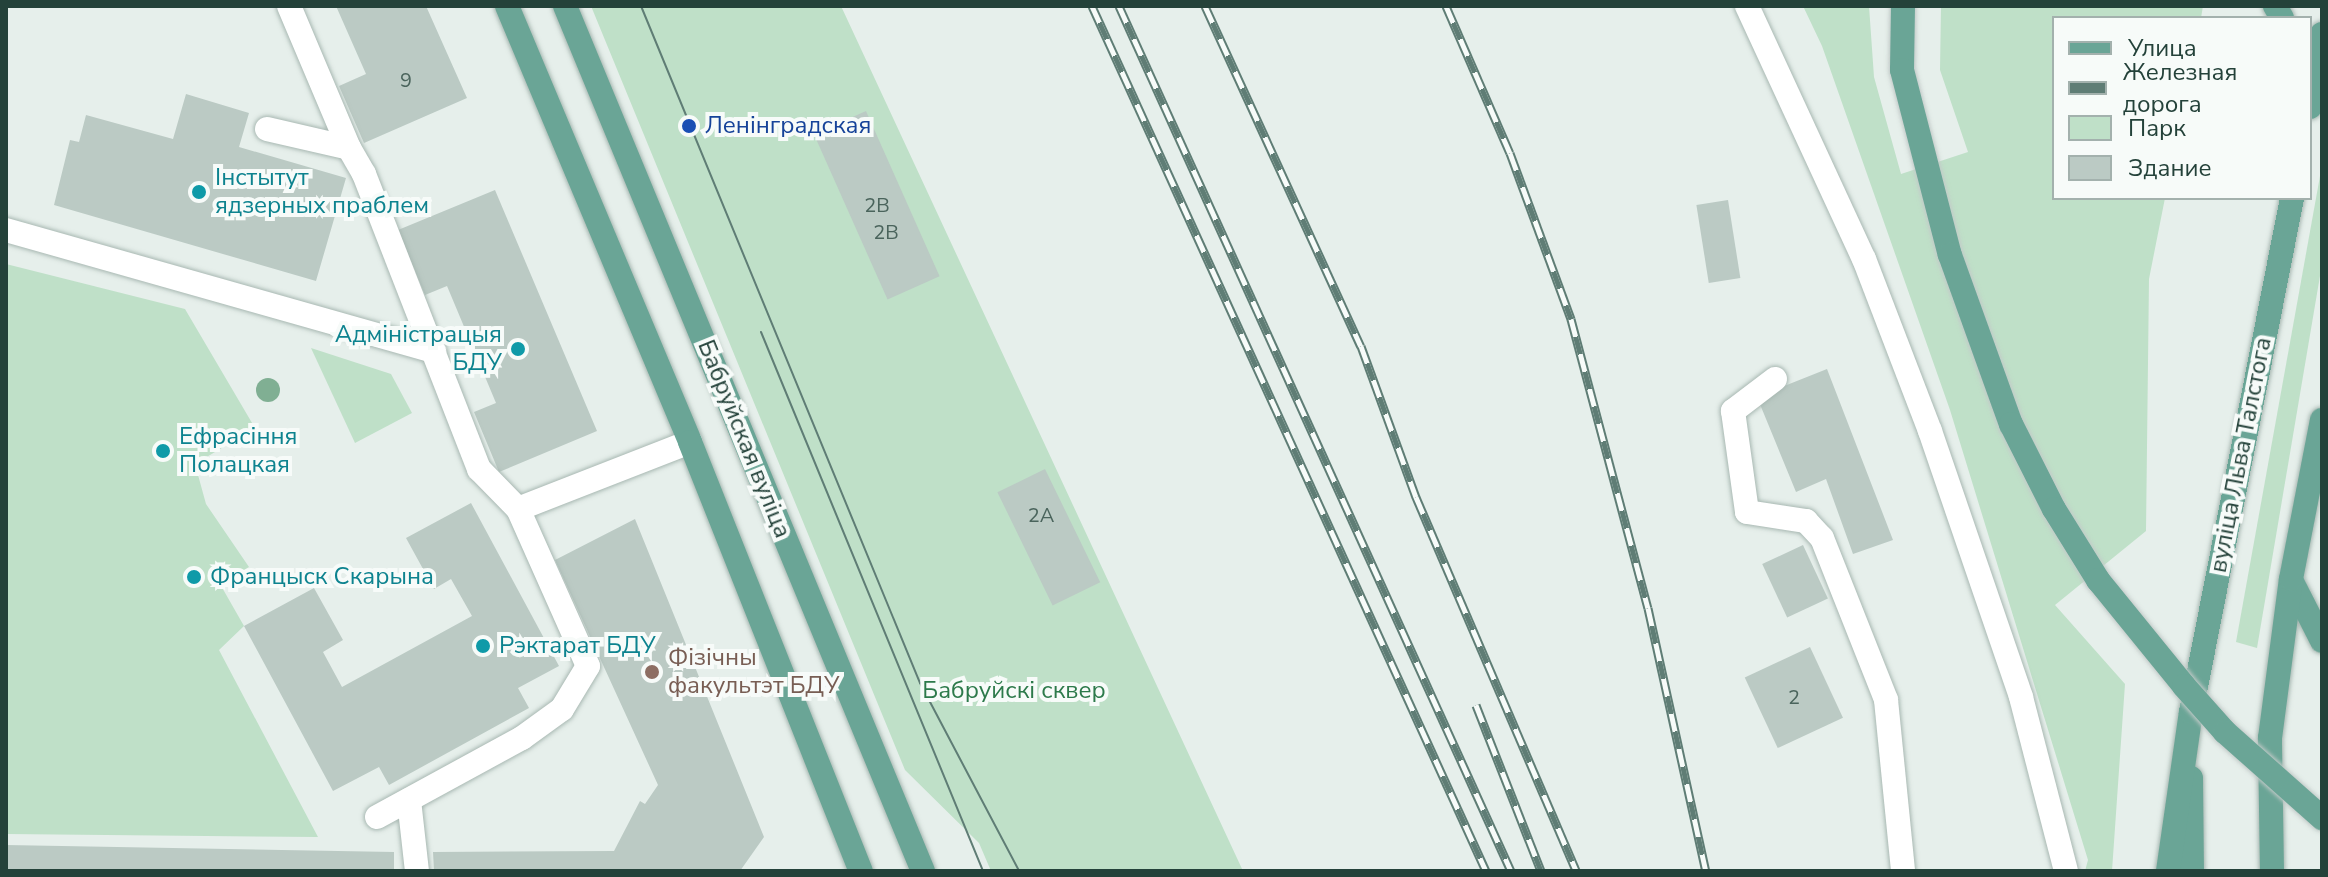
<!DOCTYPE html>
<html>
<head>
<meta charset="utf-8">
<style>
  body { margin:0 }
  #map { position:relative; width:2328px; height:877px; overflow:hidden; background:#e6efeb; font-family:"Nunito Sans",sans-serif }
  div>[style] { position:absolute }
  .green>* { inset:0; background:#bfe0c8 }
  .building>* { inset:0; background:#bbcac4; transform-origin:0 0 }
  .roads { filter:drop-shadow(0 0 2px #a8b8b2) drop-shadow(0 0 2px #a8b8b2) }
  .minor>* { height:24px; margin:-12px; padding:0 12px; transform-origin:12px; border-radius:12px; background:#fff }
  .major>* { height:24px; margin:-12px; padding:0 12px; transform-origin:12px; border-radius:12px; background:#6aa596 }
  .tram>* { height:2px; margin:-1px; padding:0 1px; transform-origin:1px; border-radius:1px; background:#5f7d75 }
  .rail>* { height:9px; margin-top:-4.5px; transform-origin:0; background:repeating-linear-gradient(90deg,#f7fbf9 0 18px,#5f7d75 0 36px); box-sizing:border-box; border-block:2px solid #5f7d75 }
  .bridges { filter:drop-shadow(0 0 2px #c2cac8) drop-shadow(0 0 2px #c2cac8) }
  .major-bridge>* { height:24px; margin:-12px; padding:0 12px; transform-origin:12px; border-radius:12px; background:#6aa596 }
  .trees>* { width:24px; height:24px; margin:-12px; border-radius:50%; background:#80af93 }
  .dots>* { width:22px; height:22px; translate:-50% -50%; box-sizing:border-box; border:4px solid #f7fbf9; border-radius:50% }
  span { translate:-50% -50%; white-space:nowrap; text-align:center; line-height:1.15; -webkit-text-stroke:8px #f7fbf9; paint-order:stroke }
  .number-label { font-size:20px; color:#4a645c }
  .number-label span { -webkit-text-stroke-width:0 }
  .transit-label { font-size:24px; color:#164399 }
  .left { translate:0 -50%; text-align:left }
  .culture-label { font-size:24px; color:#0d838f }
  .right { translate:-100% -50%; text-align:right }
  .street-label { font-size:24px; color:#24423a }
  .education-label { font-size:24px; color:#785e54 }
  .park-label { font-size:24px; color:#2d7a4b }
  .frame { position:absolute; inset:0; border:8px solid #24423a; pointer-events:none }
  .legend { position:absolute; left:2052px; top:16px; width:260px; height:184px; box-sizing:border-box; background:#f7fbf9; border:2px solid #a3b1ad; margin:0; padding:10px 14px; list-style:none; font-size:24px; color:#24423a }
  .legend li { display:flex; align-items:center; gap:16px; height:40px }
  .legend b { width:40px; border:2px solid #a3b1ad }
</style>
</head>
<body>
<div id="map">
  <div class="green">
    <div style="clip-path:polygon(591px 6px,841px 6px,1243px 871px,991px 871px,979px 843px,905px 770px)"></div>
    <div style="clip-path:polygon(1803px 6px,1869px 6px,1874px 77px,1901px 174px,1968px 152px,1940px 70px,1941px 6px,2203px 6px,2201px 18px,2054px 18px,2054px 198px,2165px 198px,2149px 279px,2146px 531px,2055px 605px,2125px 684px,2112px 871px,2085px 871px,2088px 860px,1950px 410px,1822px 46px)"></div>
    <div style="clip-path:polygon(2322px 165px,2322px 264px,2257px 648px,2236px 642px)"></div>
    <div style="clip-path:polygon(6px 264px,185px 309px,255px 428px,195px 464px,206px 504px,249px 567px,220px 584px,244px 626px,219px 650px,318px 837px,6px 834px)"></div>
    <div style="clip-path:polygon(311px 348px,391px 374px,412px 413px,355px 443px)"></div>
  </div>
  <div class="building">
    <div style="clip-path:polygon(336px 6px,426px 6px,467px 98px,364px 143px,339px 86px,366px 74px)"></div>
    <div style="clip-path:polygon(186px 94px,249px 113px,239px 147px,346px 178px,316px 281px,54px 205px,70px 140px,79px 142px,86px 115px,173px 139px)"></div>
    <div style="left:866px;top:111px;width:181px;height:57px;rotate:66deg"></div>
    <div style="clip-path:polygon(495px 190px,597px 431px,499px 472px,474px 412px,496px 403px,447px 286px,425px 295px,398px 230px)"></div>
    <div style="left:1728px;top:200px;width:79px;height:32px;rotate:81deg"></div>
    <div style="clip-path:polygon(1827px 369px,1893px 540px,1853px 554px,1826px 479px,1796px 492px,1757px 397px)"></div>
    <div style="left:1045px;top:469px;width:126px;height:53px;rotate:64deg"></div>
    <div style="clip-path:polygon(471px 503px,559px 666px,518px 688px,529px 708px,389px 785px,379px 767px,333px 791px,244px 626px,314px 588px,343px 640px,323px 652px,342px 687px,472px 616px,451px 579px,434px 589px,406px 538px)"></div>
    <div style="clip-path:polygon(635px 519px,764px 837px,740px 871px,434px 871px,433px 852px,614px 851px,640px 801px,645px 804px,658px 785px,555px 560px)"></div>
    <div style="left:1803px;top:545px;width:59px;height:45px;rotate:65deg"></div>
    <div style="left:1810px;top:647px;width:78px;height:72px;rotate:65deg"></div>
    <div style="clip-path:polygon(6px 845px,394px 852px,394px 871px,6px 871px)"></div>
  </div>
  <div class="roads">
    <div class="minor">
      <div style="left:289px;top:6px;width:154px;rotate:67.1deg"></div>
      <div style="left:1747px;top:6px;width:279px;rotate:65.2deg"></div>
      <div style="left:1864px;top:259px;width:184px;rotate:69deg"></div>
      <div style="left:1930px;top:431px;width:281px;rotate:71.1deg"></div>
      <div style="left:2021px;top:697px;width:180px;rotate:75.5deg"></div>
      <div style="left:267px;top:129px;width:84px;rotate:13deg"></div>
      <div style="left:349px;top:148px;width:30px;rotate:60deg"></div>
      <div style="left:364px;top:174px;width:317px;rotate:68.7deg"></div>
      <div style="left:479px;top:469px;width:56px;rotate:45.7deg"></div>
      <div style="left:518px;top:509px;width:185px;rotate:-21.3deg"></div>
      <div style="left:6px;top:230px;width:445px;rotate:15.8deg"></div>
      <div style="left:1775px;top:379px;width:53px;rotate:142.7deg"></div>
      <div style="left:1733px;top:411px;width:102px;rotate:82.1deg"></div>
      <div style="left:1747px;top:512px;width:60px;rotate:8.7deg"></div>
      <div style="left:1806px;top:521px;width:23px;rotate:47deg"></div>
      <div style="left:1822px;top:538px;width:174px;rotate:68.4deg"></div>
      <div style="left:1886px;top:700px;width:172px;rotate:84.3deg"></div>
      <div style="left:409px;top:800px;width:71px;rotate:83.6deg"></div>
      <div style="left:377px;top:817px;width:165px;rotate:-28.6deg"></div>
      <div style="left:522px;top:738px;width:49px;rotate:-35.9deg"></div>
      <div style="left:562px;top:709px;width:50px;rotate:-58.8deg"></div>
      <div style="left:588px;top:666px;width:172px;rotate:-114deg"></div>
    </div>
    <div class="major">
      <div style="left:507px;top:6px;width:473px;rotate:67.2deg"></div>
      <div style="left:690px;top:442px;width:462px;rotate:68.3deg"></div>
      <div style="left:565px;top:6px;width:936px;rotate:67.52deg"></div>
      <div style="left:2275px;top:6px;width:14px;rotate:60deg"></div>
      <div style="left:2310px;top:107px;width:74px;rotate:-80.7deg"></div>
      <div style="left:2292px;top:582px;width:66px;rotate:63deg"></div>
      <div style="left:2191px;top:778px;width:93px;rotate:89.4deg"></div>
      <div style="left:2168px;top:871px;width:161px;rotate:-81.8deg"></div>
      <div style="left:2191px;top:712px;width:524px;rotate:-78.88deg"></div>
      <div style="left:2272px;top:871px;width:133px;rotate:-90.9deg"></div>
      <div style="left:2270px;top:738px;width:160px;rotate:-82.5deg"></div>
      <div style="left:2291px;top:579px;width:162px;rotate:-79deg"></div>
    </div>
  </div>
  <div class="tram">
    <div style="left:641px;top:6px;width:732px;rotate:67.6deg"></div>
    <div style="left:920px;top:683px;width:212px;rotate:62.2deg"></div>
    <div style="left:761px;top:332px;width:583px;rotate:67.61deg"></div>
  </div>
  <div class="rail">
    <div style="left:1092px;top:6px;width:951px;rotate:65.51deg"></div>
    <div style="left:1119px;top:6px;width:950px;rotate:65.62deg"></div>
    <div style="left:1205px;top:6px;width:374px;rotate:65.4deg"></div>
    <div style="left:1361px;top:346px;width:161px;rotate:70deg"></div>
    <div style="left:1416px;top:497px;width:407px;rotate:66.8deg"></div>
    <div style="left:1446px;top:6px;width:160px;rotate:66.5deg"></div>
    <div style="left:1510px;top:153px;width:177px;rotate:69.8deg"></div>
    <div style="left:1571px;top:319px;width:299px;rotate:75.1deg"></div>
    <div style="left:1648px;top:608px;width:269px;rotate:77.6deg"></div>
    <div style="left:1476px;top:705px;width:178px;rotate:68.6deg"></div>
  </div>
  <div class="bridges">
    <div class="major-bridge">
      <div style="left:1903px;top:6px;width:64px;rotate:90.9deg"></div>
      <div style="left:1902px;top:70px;width:191px;rotate:75.5deg"></div>
      <div style="left:1950px;top:255px;width:180px;rotate:70.2deg"></div>
      <div style="left:2011px;top:424px;width:95px;rotate:63.2deg"></div>
      <div style="left:2054px;top:509px;width:84px;rotate:58.2deg"></div>
      <div style="left:2098px;top:580px;width:136px;rotate:50.9deg"></div>
      <div style="left:2184px;top:686px;width:62px;rotate:48.3deg"></div>
      <div style="left:2225px;top:732px;width:130px;rotate:41.6deg"></div>
    </div>
  </div>
  <div class="trees">
    <div style="left:268px;top:390px"></div>
  </div>
  <div class="dots">
    <div style="left:689px;top:126px;background:#1a4fb4"></div>
    <div style="left:199px;top:192px;background:#0f9aa8"></div>
    <div style="left:518px;top:349px;background:#0f9aa8"></div>
    <div style="left:163px;top:451px;background:#0f9aa8"></div>
    <div style="left:194px;top:577px;background:#0f9aa8"></div>
    <div style="left:483px;top:646px;background:#0f9aa8"></div>
    <div style="left:652px;top:672px;background:#8d6e63"></div>
  </div>
  <div class="number-label">
    <span style="left:406px;top:80px">9</span>
    <span style="left:877px;top:205px">2В</span>
    <span style="left:886px;top:232px">2В</span>
    <span style="left:1041px;top:515px">2А</span>
    <span style="left:1794px;top:697px">2</span>
  </div>
  <div class="transit-label">
    <span class="left" style="left:705px;top:126px">Ленінградская</span>
  </div>
  <div class="culture-label">
    <span class="left" style="left:215px;top:192px">Інстытут<br>ядзерных праблем</span>
    <span class="right" style="left:502px;top:349px">Адміністрацыя<br>БДУ</span>
    <span class="left" style="left:179px;top:451px">Ефрасіння<br>Полацкая</span>
    <span class="left" style="left:210px;top:577px">Францыск Скарына</span>
    <span class="left" style="left:499px;top:646px">Рэктарат БДУ</span>
  </div>
  <div class="street-label">
    <span style="left:744px;top:439px;rotate:68deg">Бабруйская вуліца</span>
    <span style="left:2241px;top:455px;rotate:-79deg">вуліца Льва Талстога</span>
  </div>
  <div class="education-label">
    <span class="left" style="left:668px;top:672px">Фізічны<br>факультэт БДУ</span>
  </div>
  <div class="park-label">
    <span style="left:1014px;top:691px">Бабруйскі сквер</span>
  </div>
  <div class="frame"></div>
  <ul class="legend">
  <li><b style="height:10px;background:#6aa596"></b>Улица</li>
  <li><b style="height:10px;background:#5f7d75"></b>Железная дорога</li>
  <li><b style="height:22px;background:#bfe0c8"></b>Парк</li>
  <li><b style="height:22px;background:#bbcac4"></b>Здание</li>
  </ul>
</div>
</body>
</html>
